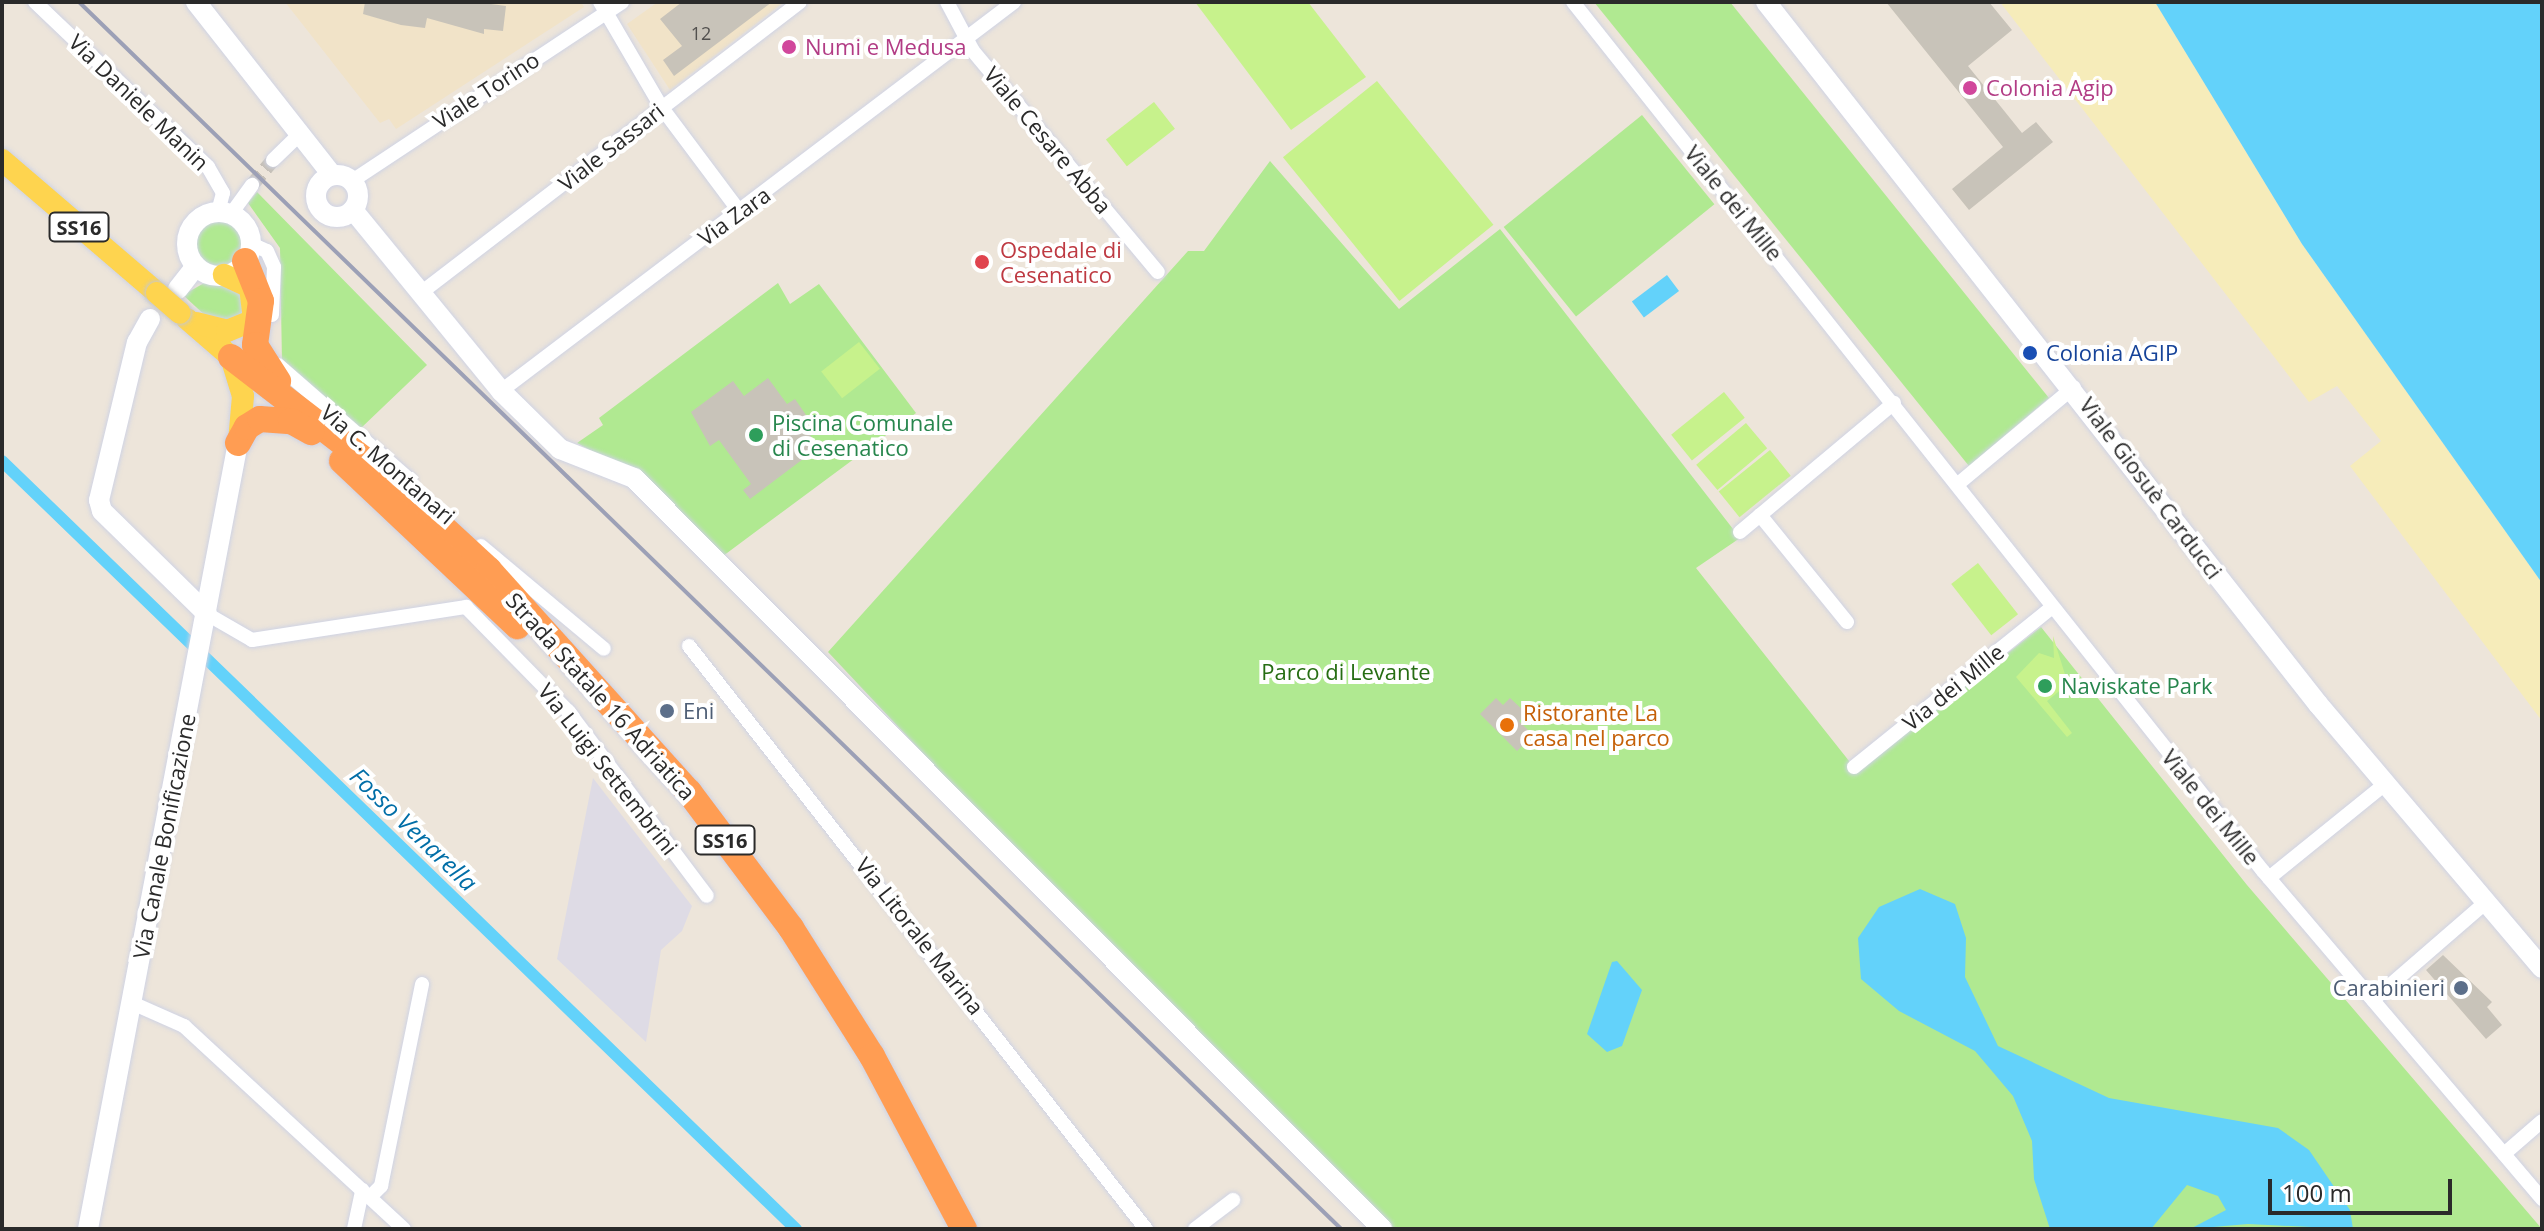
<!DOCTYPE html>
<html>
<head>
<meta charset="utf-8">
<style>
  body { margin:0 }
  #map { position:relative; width:2544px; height:1231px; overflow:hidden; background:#ede5da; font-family:"Open Sans",sans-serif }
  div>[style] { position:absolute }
  .industrial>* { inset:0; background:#dedbe5 }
  .education>* { inset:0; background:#f1e3c8 }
  .green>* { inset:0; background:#b0e991; transform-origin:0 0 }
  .round { border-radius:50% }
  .sand>* { inset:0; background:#f6ecba }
  .pitch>* { inset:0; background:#c7f28c; transform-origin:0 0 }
  .water>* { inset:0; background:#63d2fa; transform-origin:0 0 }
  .canal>* { height:12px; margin:-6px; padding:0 6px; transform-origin:6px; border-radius:6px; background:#63d2fa }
  .building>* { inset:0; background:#c8c3b9 }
  .street-tunnel>* { height:14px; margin-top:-7px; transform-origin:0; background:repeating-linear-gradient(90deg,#c6c0b7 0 14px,transparent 0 21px) }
  .roads { filter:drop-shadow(0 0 2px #cfd3e4) drop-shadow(0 0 2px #cfd3e4) }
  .street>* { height:14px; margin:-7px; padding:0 7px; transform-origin:7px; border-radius:7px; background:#fff }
  .secondary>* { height:20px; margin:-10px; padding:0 10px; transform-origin:10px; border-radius:10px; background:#fff }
  .secondary>.ring { margin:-10px; padding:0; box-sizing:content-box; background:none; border:20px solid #fff; border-radius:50% }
  .primary>* { height:22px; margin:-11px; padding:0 11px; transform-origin:11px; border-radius:11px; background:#fed44f }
  .highway>* { height:26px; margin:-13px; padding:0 13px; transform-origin:13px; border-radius:13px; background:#ff9d53 }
  .rail>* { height:4px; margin:-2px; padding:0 2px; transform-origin:2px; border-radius:2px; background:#9ca0b6 }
  .bridges { filter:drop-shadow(0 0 2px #c8c8c8) drop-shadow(0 0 2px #c8c8c8) }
  .primary-bridge>* { height:22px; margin:-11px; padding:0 11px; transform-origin:11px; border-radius:11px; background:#fed44f }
  .dots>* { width:22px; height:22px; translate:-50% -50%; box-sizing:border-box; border:4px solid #fff; border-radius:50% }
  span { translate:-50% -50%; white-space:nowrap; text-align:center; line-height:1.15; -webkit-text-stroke:8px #fff; paint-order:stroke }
  .number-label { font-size:18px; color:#52504e }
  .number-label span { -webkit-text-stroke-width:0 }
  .shield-label span { padding:2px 6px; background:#fff; border:2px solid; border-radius:6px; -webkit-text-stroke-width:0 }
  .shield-label { font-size:20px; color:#2a2a2a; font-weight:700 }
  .hotel-label { font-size:22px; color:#b23c85 }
  .left { translate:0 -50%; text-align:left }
  .street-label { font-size:22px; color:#2a2a2a }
  .health-label { font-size:22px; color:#be3a42 }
  .transit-label { font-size:22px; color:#164399 }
  .leisure-label { font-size:22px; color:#27864d }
  .park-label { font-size:22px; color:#266d13 }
  .service-label { font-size:22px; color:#4e5e75 }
  .right { translate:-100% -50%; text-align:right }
  .food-label { font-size:22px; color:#c56008 }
  .water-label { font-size:24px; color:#016ea7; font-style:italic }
  .frame { position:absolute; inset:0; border:4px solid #2a2a2a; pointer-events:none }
  .scale { position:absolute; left:2268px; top:1179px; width:184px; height:36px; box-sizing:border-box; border:4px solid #2a2a2a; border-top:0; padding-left:10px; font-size:24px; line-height:28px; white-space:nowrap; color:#2a2a2a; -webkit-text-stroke:6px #fff; paint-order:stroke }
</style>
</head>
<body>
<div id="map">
  <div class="industrial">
    <div style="clip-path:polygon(593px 778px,692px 906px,682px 931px,661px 950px,646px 1042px,557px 959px)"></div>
  </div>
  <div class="education">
    <div style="clip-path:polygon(285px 2px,581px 2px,584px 7px,396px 129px,389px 119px,380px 123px)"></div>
    <div style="clip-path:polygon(658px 2px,784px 2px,670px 90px,627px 24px)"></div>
  </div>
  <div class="green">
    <div style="clip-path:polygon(1594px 2px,1730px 2px,2049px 398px,1969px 466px)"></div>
    <div style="left:1642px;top:115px;width:115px;height:178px;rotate:51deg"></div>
    <div style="clip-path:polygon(1270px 161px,1399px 309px,1500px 229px,1740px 538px,1696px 568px,1857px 771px,2041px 627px,2247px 885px,2542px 1229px,1395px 1229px,1085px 926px,828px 652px,1188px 251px,1204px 251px)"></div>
    <div style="clip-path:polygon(257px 192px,427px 365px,360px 429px,282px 362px,280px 248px,248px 203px)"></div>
    <div class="round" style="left:193px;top:216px;width:54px;height:54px"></div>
    <div style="clip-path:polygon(206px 282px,235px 283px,249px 293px,241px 323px,209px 319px,183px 295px)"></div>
    <div style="clip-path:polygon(778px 283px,790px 304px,819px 284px,916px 413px,723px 556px,643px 479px,577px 443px,603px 425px,599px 418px)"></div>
  </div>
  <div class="sand">
    <div style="clip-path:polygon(2000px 2px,2155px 2px,2302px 244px,2542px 583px,2542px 721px,2350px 466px,2381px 441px,2337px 386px,2309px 402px)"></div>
  </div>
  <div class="pitch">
    <div style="clip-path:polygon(1195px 2px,1308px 2px,1366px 77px,1291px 130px)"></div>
    <div style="left:1377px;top:81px;width:185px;height:121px;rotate:51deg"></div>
    <div style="left:1154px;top:102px;width:34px;height:61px;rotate:52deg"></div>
    <div style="left:859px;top:342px;width:34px;height:48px;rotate:52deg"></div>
    <div style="left:1724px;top:392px;width:33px;height:68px;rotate:51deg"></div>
    <div style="left:1746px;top:423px;width:33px;height:65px;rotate:50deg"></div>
    <div style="left:1770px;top:450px;width:33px;height:66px;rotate:51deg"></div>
    <div style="left:1978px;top:563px;width:65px;height:34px;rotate:52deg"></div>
    <div style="clip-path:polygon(2053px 636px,2068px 684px,2047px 701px,2072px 733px,2067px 737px,2016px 677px,2039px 653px,2054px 658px)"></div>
  </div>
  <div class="water">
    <div style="clip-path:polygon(2155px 2px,2542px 2px,2542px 583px,2302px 244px)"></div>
    <div style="left:1667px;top:275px;width:20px;height:44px;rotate:53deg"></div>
    <div style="clip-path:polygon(1920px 889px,1955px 904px,1966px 938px,1965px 977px,1998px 1046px,2109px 1098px,2278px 1128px,2309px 1150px,2350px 1210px,2353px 1229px,2248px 1224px,2190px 1229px,2226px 1210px,2218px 1196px,2187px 1185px,2151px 1229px,2050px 1229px,2034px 1179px,2032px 1141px,2013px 1096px,1975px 1051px,1899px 1011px,1861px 979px,1858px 938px,1879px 907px)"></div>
    <div style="clip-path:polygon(1617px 961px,1642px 990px,1622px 1046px,1607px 1052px,1587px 1034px,1612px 962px)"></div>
  </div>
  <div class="canal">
    <div style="left:2px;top:461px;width:1105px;rotate:44.05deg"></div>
  </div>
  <div class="building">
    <div style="clip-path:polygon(365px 2px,476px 2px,506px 6px,503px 31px,484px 29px,484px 34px,427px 18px,425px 28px,401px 25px,363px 14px)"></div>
    <div style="clip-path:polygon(682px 2px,772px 2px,674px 76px,663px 60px,682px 46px,660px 19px)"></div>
    <div style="clip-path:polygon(1886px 2px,1989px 2px,2012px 30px,1968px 66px,2022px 133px,2036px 122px,2053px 142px,1969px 210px,1952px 189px,2003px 147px)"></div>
    <div style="clip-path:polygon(768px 378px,787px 404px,795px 399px,806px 415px,799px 420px,819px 447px,750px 499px,743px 490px,751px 484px,719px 440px,710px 446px,691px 412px,733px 381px,744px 396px)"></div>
    <div style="clip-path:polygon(1496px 698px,1503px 705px,1510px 698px,1527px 714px,1519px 721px,1533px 735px,1517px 751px,1480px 714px)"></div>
    <div style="clip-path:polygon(2443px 955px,2492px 1002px,2487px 1007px,2502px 1025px,2486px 1039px,2426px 970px)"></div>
  </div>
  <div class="street-tunnel">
    <div style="left:252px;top:185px;width:33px;rotate:-50deg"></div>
  </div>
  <div class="roads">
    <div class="street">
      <div style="left:35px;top:2px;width:239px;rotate:43.6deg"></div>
      <div style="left:208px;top:167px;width:30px;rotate:60deg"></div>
      <div style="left:223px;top:193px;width:20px;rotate:105deg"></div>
      <div style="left:600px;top:2px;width:123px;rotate:59.7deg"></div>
      <div style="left:662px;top:108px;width:129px;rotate:53.2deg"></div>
      <div style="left:947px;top:2px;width:55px;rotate:62deg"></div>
      <div style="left:973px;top:51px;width:288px;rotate:50.1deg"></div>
      <div style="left:1573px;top:2px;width:1110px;rotate:51.55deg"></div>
      <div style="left:2263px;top:871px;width:431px;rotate:49.6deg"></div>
      <div style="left:273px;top:160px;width:30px;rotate:-44deg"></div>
      <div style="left:352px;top:181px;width:324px;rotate:-33.5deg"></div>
      <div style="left:231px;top:214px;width:36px;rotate:-54deg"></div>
      <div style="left:251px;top:244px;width:17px;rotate:24deg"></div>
      <div style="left:267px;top:251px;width:17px;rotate:66deg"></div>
      <div style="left:274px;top:267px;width:48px;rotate:92.4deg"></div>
      <div style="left:422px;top:292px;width:476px;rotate:-37.5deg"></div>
      <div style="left:278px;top:365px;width:175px;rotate:41.1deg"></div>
      <div style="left:501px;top:391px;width:644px;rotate:-37.17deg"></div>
      <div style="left:1958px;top:484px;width:151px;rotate:-39.9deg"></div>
      <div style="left:1760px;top:515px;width:138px;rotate:50.9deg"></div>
      <div style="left:1740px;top:532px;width:201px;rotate:-40deg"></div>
      <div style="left:481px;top:546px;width:160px;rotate:39.9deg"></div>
      <div style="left:207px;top:614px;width:52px;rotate:30deg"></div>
      <div style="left:252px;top:640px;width:217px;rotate:-8.8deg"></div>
      <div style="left:466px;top:607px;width:146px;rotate:45.6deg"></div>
      <div style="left:568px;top:711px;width:231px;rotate:53.1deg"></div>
      <div style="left:689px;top:646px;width:741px;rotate:51.91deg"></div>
      <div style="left:1854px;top:767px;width:255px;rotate:-38.9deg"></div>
      <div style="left:2269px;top:878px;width:148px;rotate:-39deg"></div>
      <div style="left:2373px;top:1000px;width:148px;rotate:-40.9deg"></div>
      <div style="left:132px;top:1003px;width:57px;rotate:23.9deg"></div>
      <div style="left:184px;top:1026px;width:299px;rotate:42.7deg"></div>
      <div style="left:2504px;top:1154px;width:50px;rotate:-41deg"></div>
      <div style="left:370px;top:1197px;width:16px;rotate:-45deg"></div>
      <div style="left:381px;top:1186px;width:206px;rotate:-78.5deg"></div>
      <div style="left:354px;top:1229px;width:40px;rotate:-78deg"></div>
      <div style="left:1195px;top:1229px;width:48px;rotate:-37.3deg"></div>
    </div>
    <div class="secondary">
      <div style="left:196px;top:2px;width:220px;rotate:51.8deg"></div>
      <div style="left:1766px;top:2px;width:893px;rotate:51.82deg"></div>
      <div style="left:2318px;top:704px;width:346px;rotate:49.7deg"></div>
      <div class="ring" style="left:316px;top:175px;width:22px;height:22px"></div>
      <div style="left:353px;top:210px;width:234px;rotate:50.7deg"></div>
      <div style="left:501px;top:391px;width:83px;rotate:44.5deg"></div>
      <div style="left:560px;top:449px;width:79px;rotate:21.4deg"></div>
      <div style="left:634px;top:478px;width:1060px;rotate:45.11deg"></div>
      <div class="ring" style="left:187px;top:212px;width:44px;height:44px"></div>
      <div style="left:178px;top:289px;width:29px;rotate:-52deg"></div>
      <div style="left:150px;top:319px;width:26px;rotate:119deg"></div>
      <div style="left:137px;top:342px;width:163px;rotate:103.5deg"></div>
      <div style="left:99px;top:500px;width:11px;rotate:75deg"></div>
      <div style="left:102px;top:511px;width:147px;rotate:44.4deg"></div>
      <div style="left:88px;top:1229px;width:800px;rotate:-79.2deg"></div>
    </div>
    <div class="primary">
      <div style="left:2px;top:160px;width:204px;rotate:40.6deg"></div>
      <div style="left:187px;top:319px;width:58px;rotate:40.8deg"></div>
      <div style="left:231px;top:357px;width:41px;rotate:72.9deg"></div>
      <div style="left:243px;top:396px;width:46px;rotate:95deg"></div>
      <div style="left:196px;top:323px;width:32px;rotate:14deg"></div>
      <div style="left:227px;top:331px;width:29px;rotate:-22deg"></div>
      <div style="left:254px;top:320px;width:33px;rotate:-97deg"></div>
      <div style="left:250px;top:287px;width:29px;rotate:-155deg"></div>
    </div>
    <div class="highway">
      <div style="left:245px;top:261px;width:43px;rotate:68.2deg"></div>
      <div style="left:261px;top:301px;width:44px;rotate:97.8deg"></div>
      <div style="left:255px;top:345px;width:43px;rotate:57.4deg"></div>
      <div style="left:231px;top:357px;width:210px;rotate:37.6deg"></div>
      <div style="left:397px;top:485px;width:125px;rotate:42.7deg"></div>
      <div style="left:489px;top:570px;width:299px;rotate:48deg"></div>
      <div style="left:689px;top:792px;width:170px;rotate:53.1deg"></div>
      <div style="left:791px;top:928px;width:151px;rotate:57.7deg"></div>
      <div style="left:872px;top:1056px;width:196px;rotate:62deg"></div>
      <div style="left:238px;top:443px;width:18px;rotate:-61deg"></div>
      <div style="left:247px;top:427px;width:15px;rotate:-32deg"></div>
      <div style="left:260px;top:419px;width:31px;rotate:4deg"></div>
      <div style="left:291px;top:421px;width:23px;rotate:29deg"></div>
      <div style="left:342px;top:461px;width:241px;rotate:43.3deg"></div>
    </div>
  </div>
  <div class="rail">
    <div style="left:79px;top:2px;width:1760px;rotate:44.19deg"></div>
  </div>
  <div class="bridges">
    <div class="primary-bridge">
      <div style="left:157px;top:293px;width:30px;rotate:41deg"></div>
    </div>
  </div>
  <div class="dots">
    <div style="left:789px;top:47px;background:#d1479c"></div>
    <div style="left:1970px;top:88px;background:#d1479c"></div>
    <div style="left:982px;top:262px;background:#e0444e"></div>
    <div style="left:2030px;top:353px;background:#1a4fb4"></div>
    <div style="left:756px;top:435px;background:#2e9e5b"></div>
    <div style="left:2045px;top:686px;background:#2e9e5b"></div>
    <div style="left:667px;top:711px;background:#5c6f8a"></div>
    <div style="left:1507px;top:725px;background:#e8710a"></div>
    <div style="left:2461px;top:988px;background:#5c6f8a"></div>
  </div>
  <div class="number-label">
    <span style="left:701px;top:33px">12</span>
  </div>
  <div class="shield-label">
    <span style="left:79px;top:227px">SS16</span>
    <span style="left:725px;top:840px">SS16</span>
  </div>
  <div class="hotel-label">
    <span class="left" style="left:805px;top:47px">Numi e Medusa</span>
    <span class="left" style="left:1986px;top:88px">Colonia Agip</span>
  </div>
  <div class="street-label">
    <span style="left:486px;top:90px;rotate:-33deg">Viale Torino</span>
    <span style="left:139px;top:102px;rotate:44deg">Via Daniele Manin</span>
    <span style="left:1048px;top:140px;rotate:50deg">Viale Cesare Abba</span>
    <span style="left:611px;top:147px;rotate:-38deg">Viale Sassari</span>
    <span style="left:1734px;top:203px;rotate:51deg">Viale dei Mille</span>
    <span style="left:734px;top:216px;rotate:-36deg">Via Zara</span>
    <span style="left:388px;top:464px;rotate:41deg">Via C. Montanari</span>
    <span style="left:2151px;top:488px;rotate:53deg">Viale Giosuè Carducci</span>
    <span style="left:1953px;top:687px;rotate:-39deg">Via dei Mille</span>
    <span style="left:601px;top:696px;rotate:48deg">Strada Statale 16 Adriatica</span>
    <span style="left:608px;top:769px;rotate:52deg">Via Luigi Settembrini</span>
    <span style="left:2211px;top:807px;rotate:51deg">Viale dei Mille</span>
    <span style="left:164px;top:836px;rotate:-79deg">Via Canale Bonificazione</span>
    <span style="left:920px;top:936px;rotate:52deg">Via Litorale Marina</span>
  </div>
  <div class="health-label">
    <span class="left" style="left:1000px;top:262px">Ospedale di<br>Cesenatico</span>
  </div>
  <div class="transit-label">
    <span class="left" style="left:2046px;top:353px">Colonia AGIP</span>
  </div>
  <div class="leisure-label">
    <span class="left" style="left:772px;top:435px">Piscina Comunale<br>di Cesenatico</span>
    <span class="left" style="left:2061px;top:686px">Naviskate Park</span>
  </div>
  <div class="park-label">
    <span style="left:1346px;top:672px">Parco di Levante</span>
  </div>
  <div class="service-label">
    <span class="left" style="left:683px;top:711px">Eni</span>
    <span class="right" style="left:2445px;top:988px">Carabinieri</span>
  </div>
  <div class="food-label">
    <span class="left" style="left:1523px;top:725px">Ristorante La<br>casa nel parco</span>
  </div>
  <div class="water-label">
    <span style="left:414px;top:829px;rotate:44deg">Fosso Venarella</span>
  </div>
  <div class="frame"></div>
  <div class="scale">100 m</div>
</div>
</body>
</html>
